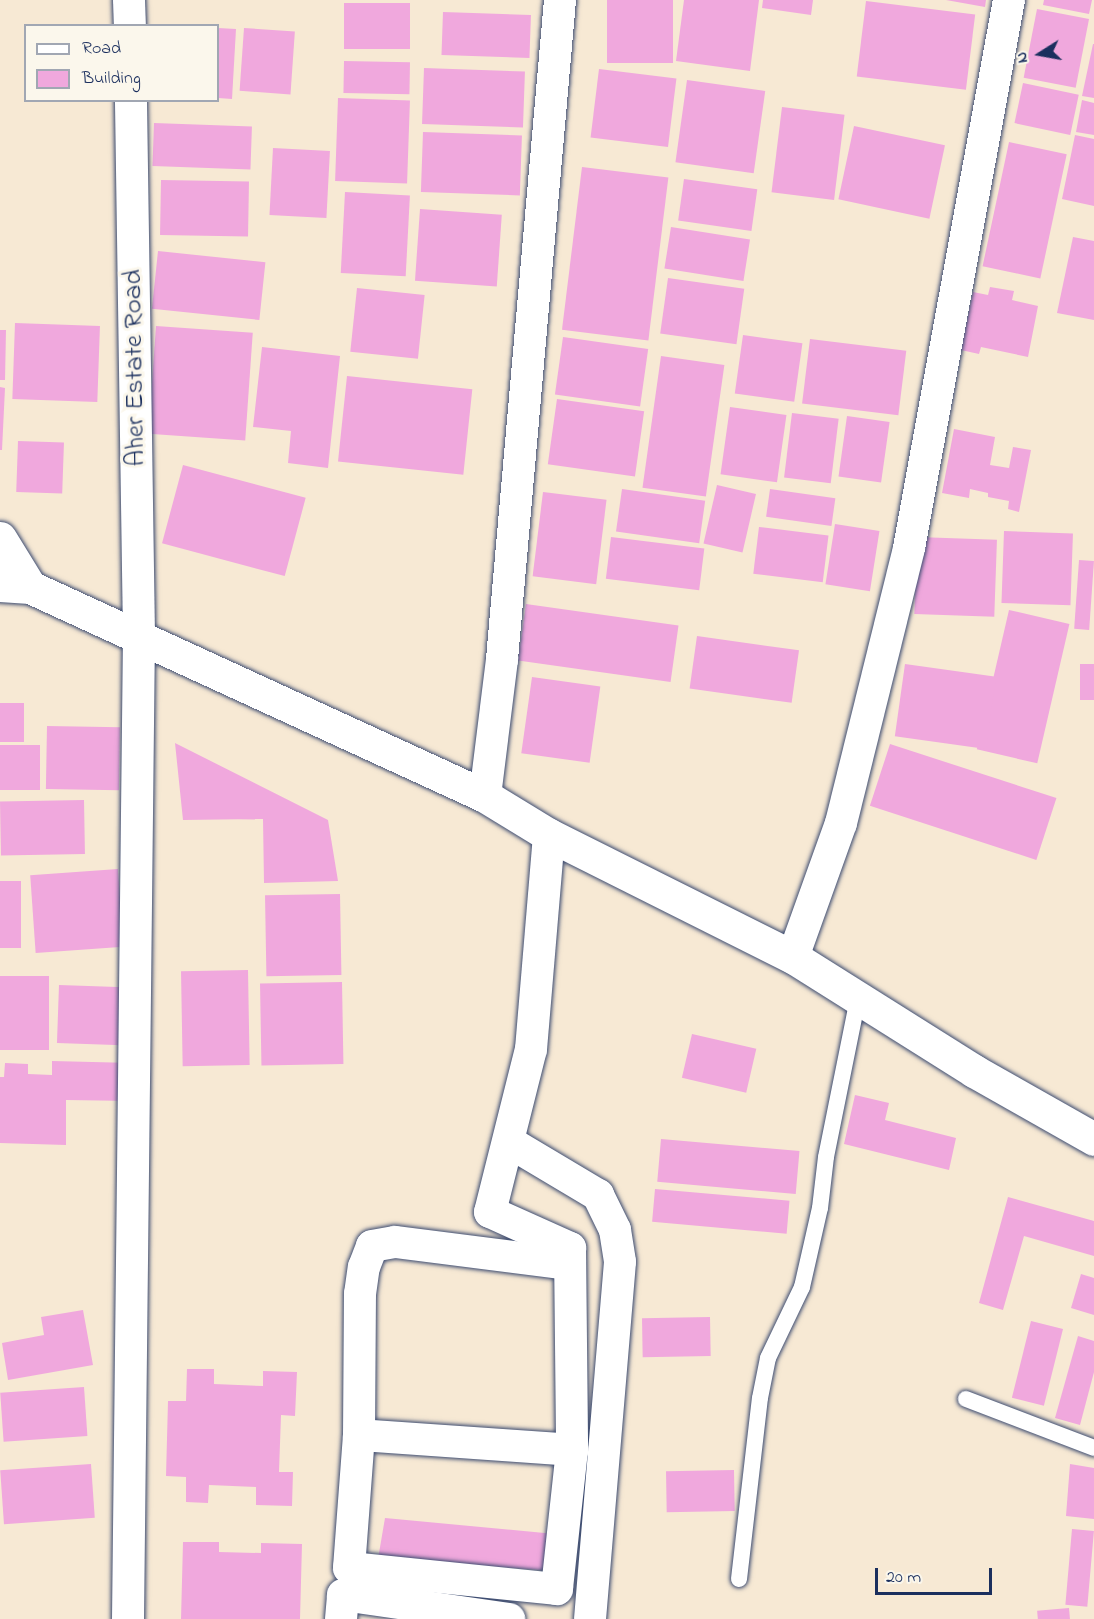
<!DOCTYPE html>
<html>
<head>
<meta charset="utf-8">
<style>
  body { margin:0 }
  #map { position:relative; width:1094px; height:1619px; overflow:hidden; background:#f7e9d4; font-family:"Indie Flower",sans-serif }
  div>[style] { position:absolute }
  .building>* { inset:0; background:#f0a8dd; transform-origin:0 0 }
  .roads { filter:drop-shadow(0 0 2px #3c4b70) drop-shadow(0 0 2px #3c4b70) }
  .service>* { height:16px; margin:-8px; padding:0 8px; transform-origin:8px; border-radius:8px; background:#fff }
  .minor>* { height:32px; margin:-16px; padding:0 16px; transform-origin:16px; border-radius:16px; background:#fff }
  .tertiary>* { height:33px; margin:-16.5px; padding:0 16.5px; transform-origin:16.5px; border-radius:16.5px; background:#fff }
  span { translate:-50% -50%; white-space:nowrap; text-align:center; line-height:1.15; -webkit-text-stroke:6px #fbf7ec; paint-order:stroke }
  .street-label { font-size:27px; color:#1b2f5e }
  .legend { position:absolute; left:24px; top:24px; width:195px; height:78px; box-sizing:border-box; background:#fbf7ec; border:2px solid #a1a7b3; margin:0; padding:8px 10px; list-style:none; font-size:18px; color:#1b2f5e }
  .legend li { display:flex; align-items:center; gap:12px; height:30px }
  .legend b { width:30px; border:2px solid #a1a7b3 }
  .north { position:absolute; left:1010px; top:24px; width:60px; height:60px; -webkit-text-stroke:4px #fbf7ec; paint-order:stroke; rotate:259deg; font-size:16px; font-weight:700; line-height:24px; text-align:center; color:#1b2f5e }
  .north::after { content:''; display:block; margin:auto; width:21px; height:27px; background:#1b2f5e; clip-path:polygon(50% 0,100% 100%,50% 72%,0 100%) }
  .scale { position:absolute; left:875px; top:1568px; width:117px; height:27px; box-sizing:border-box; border:3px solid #1b2f5e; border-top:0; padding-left:8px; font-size:18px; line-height:21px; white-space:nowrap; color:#1b2f5e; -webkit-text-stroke:4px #fbf7ec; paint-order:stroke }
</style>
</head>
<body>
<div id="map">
  <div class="building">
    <div style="left:607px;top:0;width:66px;height:63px"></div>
    <div style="clip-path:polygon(684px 0,759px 0,750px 71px,676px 61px)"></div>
    <div style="clip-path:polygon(763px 0,813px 0,811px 15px,762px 8px)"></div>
    <div style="clip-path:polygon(946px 0,986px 0,985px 7px)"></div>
    <div style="clip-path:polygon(1044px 0,1092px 0,1089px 14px,1043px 5px)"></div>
    <div style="left:866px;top:1px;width:110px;height:76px;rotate:7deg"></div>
    <div style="left:344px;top:3px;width:66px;height:46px"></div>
    <div style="left:1037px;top:9px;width:53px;height:70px;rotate:11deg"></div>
    <div style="left:443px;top:12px;width:88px;height:43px;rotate:2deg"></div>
    <div style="clip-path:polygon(218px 28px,236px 29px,232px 99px,218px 98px)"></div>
    <div style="left:244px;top:28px;width:51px;height:63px;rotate:4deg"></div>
    <div style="clip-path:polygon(1093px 44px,1094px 44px,1094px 98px,1082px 96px)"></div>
    <div style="left:344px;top:61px;width:66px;height:32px;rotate:1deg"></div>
    <div style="left:424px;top:68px;width:101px;height:56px;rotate:2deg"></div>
    <div style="left:599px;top:69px;width:78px;height:69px;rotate:7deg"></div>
    <div style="left:687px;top:80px;width:79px;height:83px;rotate:8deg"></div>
    <div style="left:1023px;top:83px;width:57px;height:41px;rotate:12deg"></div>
    <div style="left:338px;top:98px;width:72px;height:83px;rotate:2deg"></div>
    <div style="clip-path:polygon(1082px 100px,1094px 103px,1094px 135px,1076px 132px)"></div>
    <div style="left:782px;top:107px;width:63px;height:86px;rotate:7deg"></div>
    <div style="left:154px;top:123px;width:98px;height:43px;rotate:2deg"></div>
    <div style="left:854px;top:126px;width:93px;height:75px;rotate:12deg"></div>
    <div style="left:423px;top:132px;width:99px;height:60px;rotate:2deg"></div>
    <div style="clip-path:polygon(1075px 135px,1094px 139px,1094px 206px,1062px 199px)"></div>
    <div style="left:1009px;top:142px;width:59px;height:127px;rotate:12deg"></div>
    <div style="left:273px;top:148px;width:57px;height:67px;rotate:3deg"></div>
    <div style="left:582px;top:167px;width:87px;height:164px;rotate:7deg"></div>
    <div style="left:684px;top:179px;width:74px;height:42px;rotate:8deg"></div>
    <div style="left:161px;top:180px;width:88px;height:55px;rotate:1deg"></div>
    <div style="left:345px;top:192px;width:65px;height:81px;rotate:3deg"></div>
    <div style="left:420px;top:209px;width:82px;height:72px;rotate:4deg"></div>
    <div style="left:671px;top:227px;width:80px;height:42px;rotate:9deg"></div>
    <div style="clip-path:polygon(1073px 237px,1094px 241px,1094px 320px,1057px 313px)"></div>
    <div style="left:158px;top:251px;width:108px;height:58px;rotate:6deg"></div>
    <div style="left:668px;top:278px;width:77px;height:56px;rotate:8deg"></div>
    <div style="clip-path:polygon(990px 287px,1014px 291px,1012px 300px,1038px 306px,1028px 357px,981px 347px,979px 354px,961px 350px,973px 292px,988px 295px)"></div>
    <div style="left:357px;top:288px;width:68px;height:64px;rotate:6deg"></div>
    <div style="left:15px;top:323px;width:85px;height:76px;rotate:2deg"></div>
    <div style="left:156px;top:326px;width:97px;height:108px;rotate:4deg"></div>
    <div style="clip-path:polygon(0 330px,6px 330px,5px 380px,0 380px)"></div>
    <div style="left:743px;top:335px;width:60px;height:59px;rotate:8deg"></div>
    <div style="left:563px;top:337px;width:86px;height:58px;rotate:8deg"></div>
    <div style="left:810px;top:339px;width:97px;height:65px;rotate:7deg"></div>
    <div style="clip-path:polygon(262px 347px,340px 356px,328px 468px,288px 463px,291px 431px,253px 427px)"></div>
    <div style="left:661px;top:356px;width:64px;height:133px;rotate:8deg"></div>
    <div style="left:347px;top:376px;width:126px;height:86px;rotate:6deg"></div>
    <div style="clip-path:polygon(0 387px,5px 388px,2px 450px,0 450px)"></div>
    <div style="left:557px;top:399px;width:88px;height:66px;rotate:8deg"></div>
    <div style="left:730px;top:407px;width:57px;height:68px;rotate:8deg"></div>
    <div style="left:792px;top:413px;width:47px;height:65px;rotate:7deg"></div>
    <div style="left:847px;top:416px;width:43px;height:61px;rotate:8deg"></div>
    <div style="clip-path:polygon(954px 429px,995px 437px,990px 465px,1009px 468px,1013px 447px,1031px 450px,1019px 512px,1008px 509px,1009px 501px,988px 497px,988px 493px,970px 489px,969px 498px,942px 493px)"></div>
    <div style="left:18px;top:441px;width:46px;height:51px;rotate:2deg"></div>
    <div style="left:183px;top:465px;width:127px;height:81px;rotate:15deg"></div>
    <div style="left:717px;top:485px;width:40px;height:60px;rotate:13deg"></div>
    <div style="left:622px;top:489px;width:84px;height:43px;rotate:8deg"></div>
    <div style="left:770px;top:489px;width:66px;height:28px;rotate:8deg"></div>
    <div style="left:543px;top:492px;width:64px;height:85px;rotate:7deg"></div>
    <div style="left:835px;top:524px;width:45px;height:61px;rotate:9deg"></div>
    <div style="left:759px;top:527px;width:70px;height:47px;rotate:7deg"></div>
    <div style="left:1004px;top:531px;width:69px;height:72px;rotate:2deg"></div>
    <div style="left:611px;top:537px;width:94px;height:42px;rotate:7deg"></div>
    <div style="left:917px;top:537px;width:80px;height:77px;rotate:2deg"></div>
    <div style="left:1079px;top:560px;width:15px;height:69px;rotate:4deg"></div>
    <div style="left:526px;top:604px;width:154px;height:57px;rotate:8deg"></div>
    <div style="left:1009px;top:610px;width:62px;height:143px;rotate:13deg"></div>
    <div style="left:697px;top:636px;width:103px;height:53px;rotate:8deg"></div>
    <div style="left:905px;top:664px;width:92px;height:73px;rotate:8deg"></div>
    <div style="left:1080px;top:664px;width:14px;height:36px"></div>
    <div style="left:532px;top:677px;width:69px;height:77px;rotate:8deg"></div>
    <div style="left:0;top:703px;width:24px;height:39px"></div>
    <div style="left:47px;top:726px;width:73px;height:63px;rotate:1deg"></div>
    <div style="clip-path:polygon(175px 743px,328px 820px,338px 881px,264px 883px,263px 819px,183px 820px)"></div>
    <div style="left:890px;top:744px;width:175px;height:65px;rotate:18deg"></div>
    <div style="left:0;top:745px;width:40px;height:45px"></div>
    <div style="left:84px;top:800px;width:54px;height:84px;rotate:89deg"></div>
    <div style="left:118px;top:869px;width:78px;height:88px;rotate:86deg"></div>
    <div style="left:0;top:881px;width:21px;height:67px"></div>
    <div style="left:340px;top:894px;width:81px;height:75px;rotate:89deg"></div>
    <div style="left:248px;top:970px;width:95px;height:67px;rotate:89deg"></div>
    <div style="left:0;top:976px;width:49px;height:74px"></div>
    <div style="left:342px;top:982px;width:82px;height:82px;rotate:89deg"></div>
    <div style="left:59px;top:985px;width:73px;height:58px;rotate:2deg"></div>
    <div style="left:692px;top:1034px;width:66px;height:45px;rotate:13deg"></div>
    <div style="clip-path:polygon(52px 1061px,133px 1063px,133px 1101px,66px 1100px,66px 1145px,0 1143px,0 1077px,4px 1077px,5px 1063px,28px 1064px,28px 1074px,52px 1075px)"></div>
    <div style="clip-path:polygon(855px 1095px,889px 1103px,885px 1120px,956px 1138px,949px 1170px,844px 1144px)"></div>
    <div style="left:661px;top:1139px;width:139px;height:43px;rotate:5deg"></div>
    <div style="left:655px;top:1189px;width:135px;height:33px;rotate:5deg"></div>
    <div style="clip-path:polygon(1008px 1197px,1094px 1221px,1094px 1256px,1024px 1236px,1003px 1310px,979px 1303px)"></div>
    <div style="clip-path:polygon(1081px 1274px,1094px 1278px,1094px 1315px,1071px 1308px)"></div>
    <div style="clip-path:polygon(83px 1310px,93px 1365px,8px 1380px,2px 1343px,44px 1335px,41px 1317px)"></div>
    <div style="left:710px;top:1317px;width:39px;height:68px;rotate:89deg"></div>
    <div style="left:1031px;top:1321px;width:33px;height:79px;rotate:14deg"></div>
    <div style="clip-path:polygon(1078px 1336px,1094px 1341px,1094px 1372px,1080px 1425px,1055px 1418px)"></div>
    <div style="clip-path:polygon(187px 1369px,214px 1369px,214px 1384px,263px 1386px,263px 1371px,297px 1372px,295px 1416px,281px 1415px,279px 1472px,293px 1472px,292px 1506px,256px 1505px,256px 1487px,209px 1485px,208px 1503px,186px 1502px,186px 1477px,166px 1476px,168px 1401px,186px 1401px)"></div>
    <div style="left:84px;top:1387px;width:49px;height:84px;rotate:86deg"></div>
    <div style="left:91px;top:1464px;width:54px;height:91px;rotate:86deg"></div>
    <div style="clip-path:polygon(1070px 1464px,1094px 1468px,1094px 1519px,1066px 1516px)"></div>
    <div style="left:734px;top:1470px;width:41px;height:68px;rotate:89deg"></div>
    <div style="clip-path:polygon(385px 1518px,555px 1534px,556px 1571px,378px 1559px)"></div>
    <div style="left:1072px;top:1529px;width:22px;height:76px;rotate:5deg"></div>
    <div style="clip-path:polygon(183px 1542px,219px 1542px,219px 1552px,261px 1553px,261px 1543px,302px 1544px,300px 1619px,181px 1619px)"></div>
    <div style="left:1069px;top:1608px;width:11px;height:32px;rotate:85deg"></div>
  </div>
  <div class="roads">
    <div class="service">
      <div style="left:966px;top:1399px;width:137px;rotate:20.9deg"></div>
      <div style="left:739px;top:1579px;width:182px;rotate:-83.4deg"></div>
      <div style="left:760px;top:1398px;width:41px;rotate:-78.7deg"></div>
      <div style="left:768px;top:1358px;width:79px;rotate:-64.4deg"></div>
      <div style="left:802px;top:1287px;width:81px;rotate:-77.2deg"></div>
      <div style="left:820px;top:1208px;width:51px;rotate:-83.3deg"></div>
      <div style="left:826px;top:1157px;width:162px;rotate:-78.6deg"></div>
    </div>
    <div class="minor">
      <div style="left:129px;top:0;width:26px;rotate:88deg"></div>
      <div style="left:485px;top:796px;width:138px;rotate:-82.9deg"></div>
      <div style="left:502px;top:659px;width:662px;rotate:-84.97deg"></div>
      <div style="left:549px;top:835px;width:215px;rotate:94.8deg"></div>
      <div style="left:531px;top:1049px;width:168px;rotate:104.1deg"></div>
      <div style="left:490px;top:1212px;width:88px;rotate:24.2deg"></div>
      <div style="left:570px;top:1248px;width:202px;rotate:89.4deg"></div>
      <div style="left:572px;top:1450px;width:140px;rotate:96.2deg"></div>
      <div style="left:557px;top:1589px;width:209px;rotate:-174.2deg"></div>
      <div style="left:349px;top:1568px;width:133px;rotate:-85.7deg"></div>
      <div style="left:359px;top:1435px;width:141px;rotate:-89.6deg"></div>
      <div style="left:360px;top:1294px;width:27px;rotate:-82deg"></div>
      <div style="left:364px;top:1267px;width:22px;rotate:-69deg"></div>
      <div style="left:372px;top:1246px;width:23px;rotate:-10deg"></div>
      <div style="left:395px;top:1242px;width:176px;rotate:7.2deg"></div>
      <div style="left:793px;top:957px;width:142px;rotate:-70.3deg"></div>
      <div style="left:841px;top:823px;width:283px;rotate:-76.1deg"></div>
      <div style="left:909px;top:548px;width:557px;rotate:-79.66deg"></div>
      <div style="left:509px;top:1142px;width:104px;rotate:30.8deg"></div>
      <div style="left:598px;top:1195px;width:39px;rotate:64deg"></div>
      <div style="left:615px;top:1230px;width:32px;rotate:81deg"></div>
      <div style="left:620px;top:1262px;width:358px;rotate:94.8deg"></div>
      <div style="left:359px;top:1435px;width:214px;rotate:4deg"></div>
      <div style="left:128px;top:1619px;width:983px;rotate:-89.36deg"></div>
      <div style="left:139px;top:636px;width:536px;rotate:-90.86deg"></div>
      <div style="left:341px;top:1619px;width:24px;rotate:-85deg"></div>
      <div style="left:343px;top:1595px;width:168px;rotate:8.2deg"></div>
    </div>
    <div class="tertiary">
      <div style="left:0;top:538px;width:57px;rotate:58.5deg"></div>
      <div style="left:0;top:585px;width:30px;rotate:4deg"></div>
      <div style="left:30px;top:587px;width:501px;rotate:24.67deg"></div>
      <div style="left:485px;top:796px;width:75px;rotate:31.4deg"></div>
      <div style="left:549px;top:835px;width:273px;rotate:26.6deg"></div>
      <div style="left:793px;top:957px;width:214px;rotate:32.2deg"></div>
      <div style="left:974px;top:1071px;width:138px;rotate:29.5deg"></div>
    </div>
  </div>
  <div class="street-label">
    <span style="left:135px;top:368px;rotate:-91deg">Aher Estate Road</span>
  </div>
  <ul class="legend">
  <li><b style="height:8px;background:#fff"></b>Road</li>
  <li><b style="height:16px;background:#f0a8dd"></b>Building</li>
  </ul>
  <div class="north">N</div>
  <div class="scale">20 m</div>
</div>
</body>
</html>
